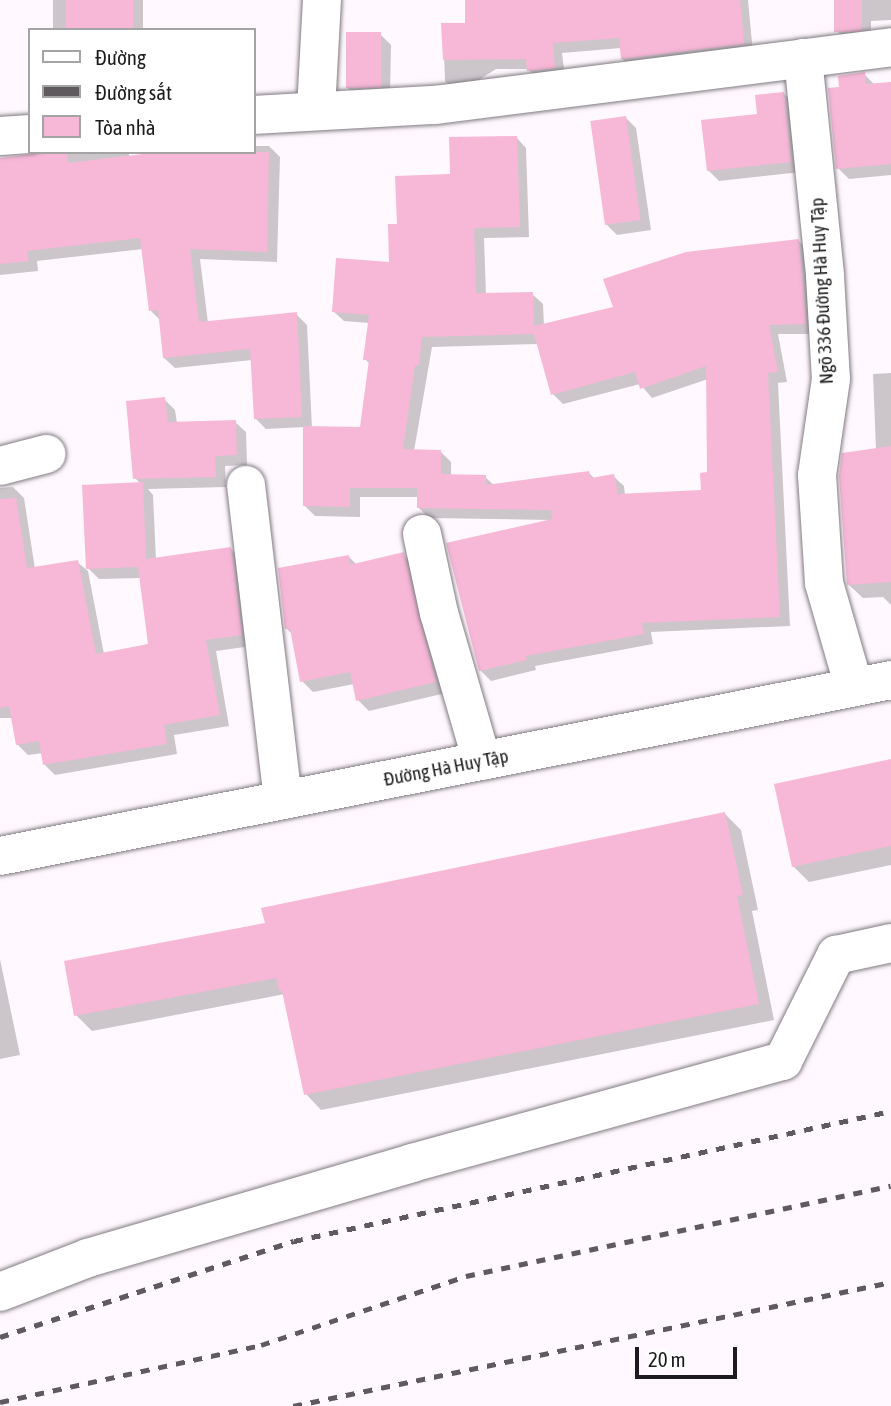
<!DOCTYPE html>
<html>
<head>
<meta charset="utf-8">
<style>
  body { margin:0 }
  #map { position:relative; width:891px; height:1406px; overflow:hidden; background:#fff8fe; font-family:"Asap Condensed",sans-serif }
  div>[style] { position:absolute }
  .shadow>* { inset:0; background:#0003; transform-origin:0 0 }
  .building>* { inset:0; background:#f7b7d7; transform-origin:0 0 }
  .roads { filter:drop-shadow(0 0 2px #827b82) drop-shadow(0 0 2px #827b82) }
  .minor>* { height:38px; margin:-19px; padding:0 19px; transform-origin:19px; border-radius:19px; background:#fff }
  .major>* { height:38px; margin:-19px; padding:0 19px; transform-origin:19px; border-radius:19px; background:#fff }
  .rail>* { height:5px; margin-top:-2.5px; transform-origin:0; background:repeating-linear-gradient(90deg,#5e5a5e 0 9px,transparent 0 18px) }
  span { translate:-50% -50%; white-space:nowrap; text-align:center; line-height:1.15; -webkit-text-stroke:7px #fff; paint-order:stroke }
  .street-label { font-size:19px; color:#1e1b1e }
  .legend { position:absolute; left:28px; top:28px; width:228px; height:126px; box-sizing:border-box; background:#fff; border:2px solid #a5a4a5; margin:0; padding:9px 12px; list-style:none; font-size:21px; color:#1e1b1e }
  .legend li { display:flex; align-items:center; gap:14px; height:35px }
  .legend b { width:35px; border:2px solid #a5a4a5 }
  .scale { position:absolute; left:635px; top:1347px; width:102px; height:32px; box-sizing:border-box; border:4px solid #1e1b1e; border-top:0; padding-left:9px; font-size:21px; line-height:24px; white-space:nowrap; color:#1e1b1e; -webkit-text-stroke:5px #fff; paint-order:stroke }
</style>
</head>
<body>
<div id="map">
  <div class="shadow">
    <div style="left:53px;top:0;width:90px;height:30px"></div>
    <div style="clip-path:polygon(466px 0,748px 0,753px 53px,633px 69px,622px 59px,621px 48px,562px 53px,565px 77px,539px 81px,528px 69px,496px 69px,463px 90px,455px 91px,445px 81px,443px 25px,467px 24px)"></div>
    <div style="clip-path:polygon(836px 0,891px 0,891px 20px,871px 21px,871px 37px,847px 41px,837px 31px)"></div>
    <div style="clip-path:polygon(380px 34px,391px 45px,390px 96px,357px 98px,347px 87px)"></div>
    <div style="clip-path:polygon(864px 74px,875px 85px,891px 83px,891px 175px,849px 179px,838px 168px,840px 89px)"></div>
    <div style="clip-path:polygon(784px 94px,795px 104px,801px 172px,719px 181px,708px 170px)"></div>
    <div style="clip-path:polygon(626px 118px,636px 128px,651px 230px,617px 235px,606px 224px)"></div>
    <div style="clip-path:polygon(evenodd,516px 137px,526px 148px,529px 237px,484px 238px,486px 295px,532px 294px,543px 304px,544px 326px,615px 308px,799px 241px,809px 252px,815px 334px,778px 334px,787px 382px,778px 383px,790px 626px,651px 632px,653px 644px,535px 666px,536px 670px,491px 681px,480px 670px,551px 520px,429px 518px,418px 507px,418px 497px,360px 497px,360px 517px,315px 516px,304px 505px,305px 427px,266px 429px,255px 418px,252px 360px,175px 368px,164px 358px,161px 321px,150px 310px,143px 249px,37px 261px,38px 271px,0 275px,0 159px,66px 152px,129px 152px,129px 157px,254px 152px,254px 146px,269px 146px,280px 157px,277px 262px,200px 259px,208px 323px,296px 314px,307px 325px,312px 428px,361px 429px,370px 364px,365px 359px,369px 323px,344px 321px,333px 311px,391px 264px,399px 225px,451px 176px,516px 137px,539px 344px,553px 394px,563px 404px,640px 384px,652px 398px,708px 379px,709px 474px,703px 492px,625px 495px,624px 486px,613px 476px,595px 479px,589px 473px,495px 486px,485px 477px,451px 476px,451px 462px,441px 452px,414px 451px,432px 347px,539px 344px)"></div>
    <div style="clip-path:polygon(891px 373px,891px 605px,883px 597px,863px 598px,849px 585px,876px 450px,873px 374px)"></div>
    <div style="clip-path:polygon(164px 399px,175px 410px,177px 423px,235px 422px,246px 432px,247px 465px,225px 466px,226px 487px,148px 489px,153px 495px,156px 559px,231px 549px,241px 560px,252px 646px,216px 651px,229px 726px,174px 735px,177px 754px,55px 775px,44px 764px,43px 753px,28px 755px,17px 744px,13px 718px,0 718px,0 488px,13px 487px,24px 498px,35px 569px,77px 562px,88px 571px,104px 654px,150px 646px,141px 578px,99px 579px,88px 568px,141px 484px,135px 478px)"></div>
    <div style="clip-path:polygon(403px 554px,414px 565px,446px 693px,369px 711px,358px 700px,354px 684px,313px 692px,302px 681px,293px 635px,287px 629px,349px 557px,357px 565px)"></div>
    <div style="clip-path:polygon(891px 761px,891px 865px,809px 882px,793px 866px)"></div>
    <div style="clip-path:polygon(725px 814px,741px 830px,758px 910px,752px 911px,774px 1020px,321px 1110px,306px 1094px,285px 994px,92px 1031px,76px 1015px,267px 924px)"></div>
    <div style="clip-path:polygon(0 959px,20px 1055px,0 1059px)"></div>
  </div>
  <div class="building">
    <div style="left:66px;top:0;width:67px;height:30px"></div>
    <div style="clip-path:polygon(465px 0,740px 0,744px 44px,621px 59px,619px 38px,553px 43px,555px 68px,527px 71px,526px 59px,443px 60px,441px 23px,465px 23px)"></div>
    <div style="left:834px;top:0;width:28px;height:32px"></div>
    <div style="left:346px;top:32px;width:35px;height:56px"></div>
    <div style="clip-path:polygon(865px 72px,866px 84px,891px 82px,891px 164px,836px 169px,828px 88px,839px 87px,838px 76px)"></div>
    <div style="clip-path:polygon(784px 92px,791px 162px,707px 171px,701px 120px,757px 114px,755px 95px)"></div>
    <div style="left:626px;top:116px;width:105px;height:36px;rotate:82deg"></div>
    <div style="clip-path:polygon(evenodd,517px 136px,520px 227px,474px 228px,476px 293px,533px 292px,534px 326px,613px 307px,603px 279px,686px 252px,799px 239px,806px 324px,769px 325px,778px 372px,768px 373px,780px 617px,642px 623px,644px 634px,526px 656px,527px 660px,479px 671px,446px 543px,552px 519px,551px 510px,417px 508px,417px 488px,350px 488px,350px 507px,303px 506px,303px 426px,360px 427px,369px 360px,363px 360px,369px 315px,332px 312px,336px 258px,389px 262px,388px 224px,397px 224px,395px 176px,450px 174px,449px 137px,517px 136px,534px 334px,551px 395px,635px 372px,640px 389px,706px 366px,707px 472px,700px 473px,701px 490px,618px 494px,614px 474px,591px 478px,589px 471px,486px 485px,486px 475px,441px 474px,441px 450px,403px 449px,415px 365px,419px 365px,422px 337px,534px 334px)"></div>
    <div style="clip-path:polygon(50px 152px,67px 152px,68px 163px,159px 152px,269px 152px,267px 252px,190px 249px,199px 322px,297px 312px,302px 417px,254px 419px,250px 349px,163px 358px,158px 310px,149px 311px,140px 238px,27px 251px,29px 261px,0 264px,0 158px)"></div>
    <div style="clip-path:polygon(165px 397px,168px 422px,236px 420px,237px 455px,215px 456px,216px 477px,133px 479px,126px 401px)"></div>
    <div style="clip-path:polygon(891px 446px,891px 582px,847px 585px,839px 476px,842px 453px)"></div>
    <div style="clip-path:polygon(143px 482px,146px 559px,231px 547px,242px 635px,206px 640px,220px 715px,164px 725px,167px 744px,43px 765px,39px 741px,16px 745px,9px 706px,0 708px,0 499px,16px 498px,27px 568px,78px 560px,96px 654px,148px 644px,138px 567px,86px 569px,82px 485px)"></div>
    <div style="clip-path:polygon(404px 552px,436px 682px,356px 701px,350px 672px,300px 682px,290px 629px,285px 629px,278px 568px,349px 555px,349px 565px)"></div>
    <div style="clip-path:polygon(891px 759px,891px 846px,792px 867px,774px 784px)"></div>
    <div style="clip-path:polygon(725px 812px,743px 895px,737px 896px,759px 1004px,304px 1095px,282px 991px,279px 991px,276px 978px,74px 1016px,64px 961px,265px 923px,261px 908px)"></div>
  </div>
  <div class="roads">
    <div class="minor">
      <div style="left:803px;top:58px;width:219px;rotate:84.2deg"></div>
      <div style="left:825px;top:276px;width:103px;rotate:86.7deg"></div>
      <div style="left:831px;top:379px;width:97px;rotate:98.3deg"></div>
      <div style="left:817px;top:475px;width:108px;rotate:86.3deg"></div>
      <div style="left:824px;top:583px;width:108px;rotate:73.9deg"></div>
      <div style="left:316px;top:110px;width:110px;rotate:-86.9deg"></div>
      <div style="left:254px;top:115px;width:181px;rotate:-3.2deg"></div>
      <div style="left:435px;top:105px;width:460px;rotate:-7.2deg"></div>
      <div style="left:0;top:136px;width:30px;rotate:-4deg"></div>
      <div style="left:0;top:466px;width:48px;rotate:-14.6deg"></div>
      <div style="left:246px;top:485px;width:317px;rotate:83.3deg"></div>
      <div style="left:422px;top:534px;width:81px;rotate:77.9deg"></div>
      <div style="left:439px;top:613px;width:154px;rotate:73.8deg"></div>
      <div style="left:0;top:1292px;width:94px;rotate:-21.1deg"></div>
      <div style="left:88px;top:1258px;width:338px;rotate:-16.3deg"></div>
      <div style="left:412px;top:1163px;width:385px;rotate:-15.4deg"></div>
      <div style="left:783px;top:1061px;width:119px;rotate:-63.4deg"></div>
      <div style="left:836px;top:955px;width:56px;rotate:-12.3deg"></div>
    </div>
    <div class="major">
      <div style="left:0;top:856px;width:908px;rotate:-11.17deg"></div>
    </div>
  </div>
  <div class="rail">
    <div style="left:0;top:1337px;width:309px;rotate:-18.1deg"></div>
    <div style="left:294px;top:1241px;width:611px;rotate:-12.28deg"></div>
    <div style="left:0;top:1402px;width:267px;rotate:-12.3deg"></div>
    <div style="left:261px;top:1345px;width:216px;rotate:-18.6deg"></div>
    <div style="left:466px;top:1276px;width:434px;rotate:-12deg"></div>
    <div style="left:293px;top:1406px;width:611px;rotate:-11.71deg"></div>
  </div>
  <div class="street-label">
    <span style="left:822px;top:291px;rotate:-93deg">Ngõ 336 Đường Hà Huy Tập</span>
    <span style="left:446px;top:768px;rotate:-11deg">Đường Hà Huy Tập</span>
  </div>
  <ul class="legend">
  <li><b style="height:9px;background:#fff"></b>Đường</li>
  <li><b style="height:9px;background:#5e5a5e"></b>Đường sắt</li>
  <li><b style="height:19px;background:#f7b7d7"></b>Tòa nhà</li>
  </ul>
  <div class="scale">20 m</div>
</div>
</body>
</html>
